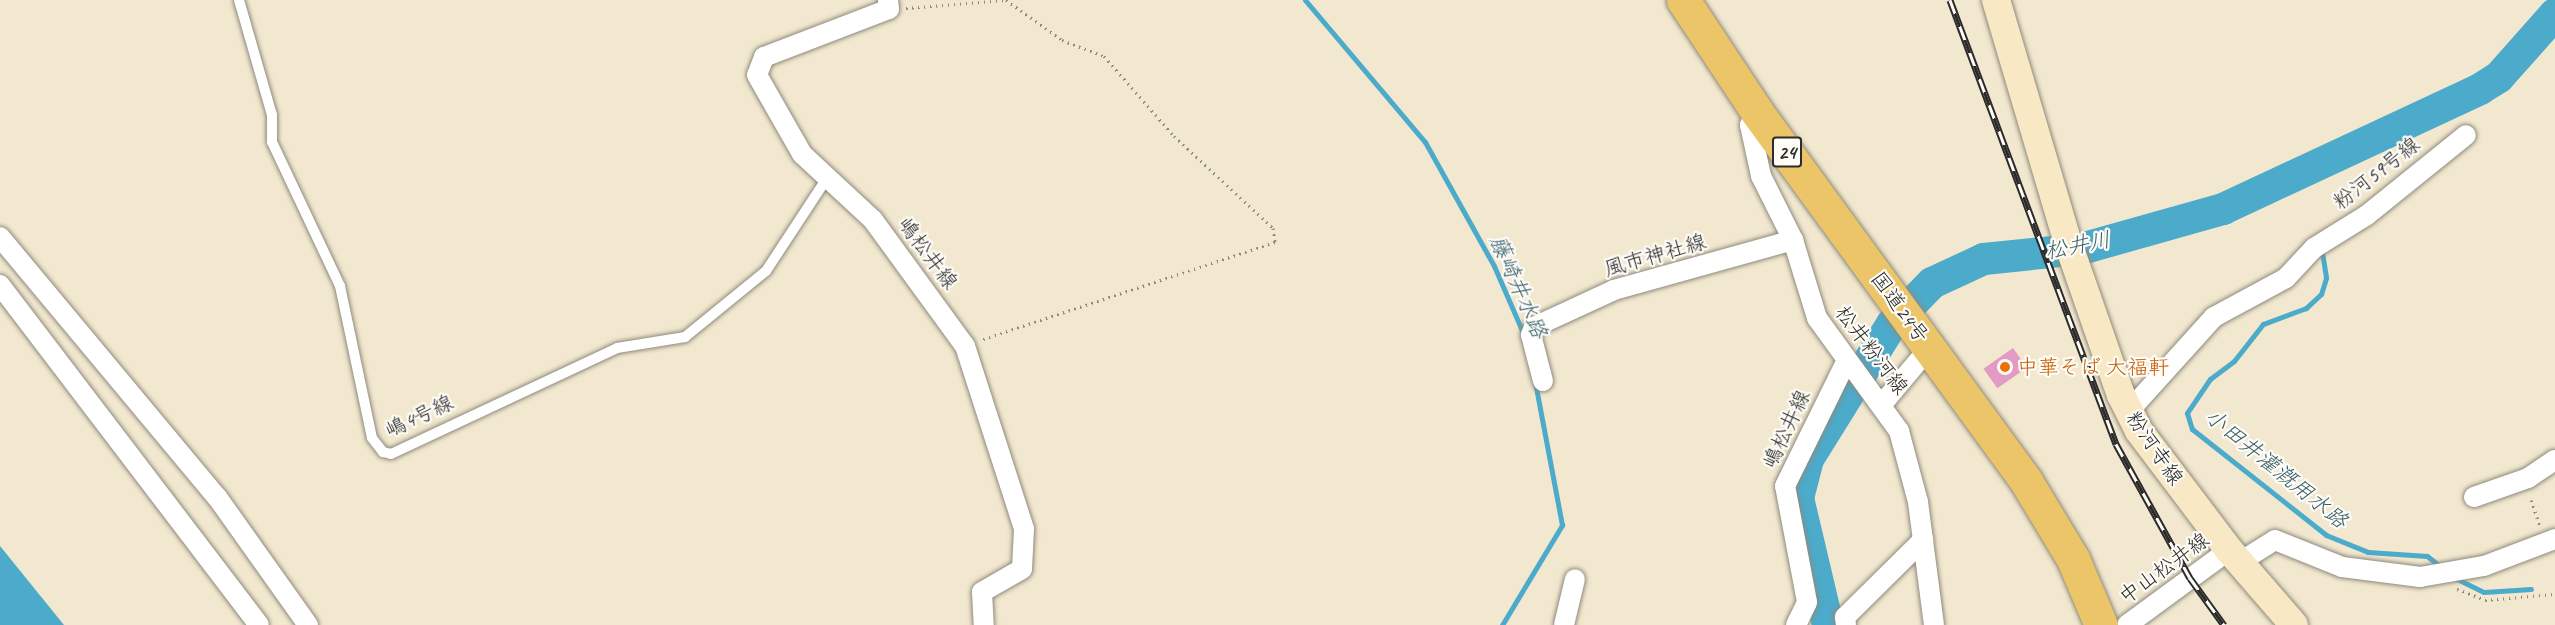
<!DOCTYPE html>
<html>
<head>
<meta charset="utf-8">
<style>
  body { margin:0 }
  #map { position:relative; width:2555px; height:625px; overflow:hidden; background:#f2e8cf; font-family:Caveat,"Klee One",sans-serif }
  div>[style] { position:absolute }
  .water>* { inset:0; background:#4caacb }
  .stream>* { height:5px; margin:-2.5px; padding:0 2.5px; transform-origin:2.5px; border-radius:2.5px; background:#4caacb }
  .river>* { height:32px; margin:-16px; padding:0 16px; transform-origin:16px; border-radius:16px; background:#4caacb }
  .building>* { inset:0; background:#e39ac3; transform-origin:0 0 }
  .path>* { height:3px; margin-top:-1.5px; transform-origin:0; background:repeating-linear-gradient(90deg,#8e8a7d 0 1.5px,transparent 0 6px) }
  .roads { filter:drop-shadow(0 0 2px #8e8a7d) drop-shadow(0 0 2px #8e8a7d) }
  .service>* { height:10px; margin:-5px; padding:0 5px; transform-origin:5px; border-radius:5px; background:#fff }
  .minor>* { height:20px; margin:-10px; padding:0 10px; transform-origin:10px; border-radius:10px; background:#fff }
  .secondary>* { height:28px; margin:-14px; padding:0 14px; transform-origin:14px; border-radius:14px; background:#f8e8c3 }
  .trunk>* { height:33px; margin:-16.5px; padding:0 16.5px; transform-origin:16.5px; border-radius:16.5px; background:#edc569 }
  .rail>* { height:7px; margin-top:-3.5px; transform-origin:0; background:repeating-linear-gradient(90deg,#fdfcf7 0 14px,#2b2b2b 0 28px); box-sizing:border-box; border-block:2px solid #2b2b2b }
  .dots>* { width:16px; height:16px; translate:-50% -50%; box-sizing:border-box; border:3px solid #fdfcf7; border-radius:50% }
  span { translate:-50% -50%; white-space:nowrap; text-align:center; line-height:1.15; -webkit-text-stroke:4.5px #fdfcf7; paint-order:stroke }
  .shield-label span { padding:2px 4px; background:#fdfcf7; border:2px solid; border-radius:4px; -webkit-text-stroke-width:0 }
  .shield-label { font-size:20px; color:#2b2b2b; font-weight:700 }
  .street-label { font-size:21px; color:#2b2b2b }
  .food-label { font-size:21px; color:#c56008 }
  .left { translate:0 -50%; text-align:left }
  .water-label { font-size:22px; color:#385e6b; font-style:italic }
</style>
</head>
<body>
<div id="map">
  <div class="water">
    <div style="clip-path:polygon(0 546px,64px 625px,0 625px)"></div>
  </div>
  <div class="stream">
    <div style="left:1305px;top:0;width:186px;rotate:49.8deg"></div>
    <div style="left:1425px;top:142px;width:142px;rotate:60.9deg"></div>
    <div style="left:1494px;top:266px;width:75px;rotate:66.5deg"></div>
    <div style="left:2322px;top:252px;width:26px;rotate:81deg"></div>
    <div style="left:2326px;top:278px;width:17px;rotate:107deg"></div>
    <div style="left:2321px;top:294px;width:21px;rotate:137deg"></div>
    <div style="left:2306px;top:308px;width:46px;rotate:159.6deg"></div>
    <div style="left:2263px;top:324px;width:47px;rotate:128.1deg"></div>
    <div style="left:2234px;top:361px;width:30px;rotate:143deg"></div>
    <div style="left:2210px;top:379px;width:41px;rotate:124.1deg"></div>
    <div style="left:2187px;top:413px;width:17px;rotate:73deg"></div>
    <div style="left:2192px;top:429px;width:171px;rotate:38.3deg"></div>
    <div style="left:2326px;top:535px;width:45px;rotate:22deg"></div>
    <div style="left:2368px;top:552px;width:59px;rotate:3.9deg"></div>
    <div style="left:2427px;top:556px;width:18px;rotate:38deg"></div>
    <div style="left:2453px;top:577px;width:34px;rotate:26deg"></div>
    <div style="left:2484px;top:592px;width:47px;rotate:-3.7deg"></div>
    <div style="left:1502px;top:625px;width:117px;rotate:-59deg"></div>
    <div style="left:1562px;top:525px;width:146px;rotate:-100.7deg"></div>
  </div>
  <div class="river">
    <div style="left:1828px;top:625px;width:130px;rotate:-103.3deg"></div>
    <div style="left:1798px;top:498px;width:40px;rotate:-75.6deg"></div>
    <div style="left:1808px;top:459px;width:159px;rotate:-58.1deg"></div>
    <div style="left:1892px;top:324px;width:57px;rotate:-45.7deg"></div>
    <div style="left:1932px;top:283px;width:57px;rotate:-24.8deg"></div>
    <div style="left:1984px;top:259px;width:98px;rotate:-5.9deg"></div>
    <div style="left:2081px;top:249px;width:148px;rotate:-15.7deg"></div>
    <div style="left:2223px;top:209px;width:284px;rotate:-25deg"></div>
    <div style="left:2480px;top:89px;width:22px;rotate:-32deg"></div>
    <div style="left:2499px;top:77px;width:84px;rotate:-48.4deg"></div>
  </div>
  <div class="building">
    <div style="left:2013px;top:348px;width:24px;height:36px;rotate:55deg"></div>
  </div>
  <div class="path">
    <div style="left:906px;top:8px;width:100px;rotate:-4.6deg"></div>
    <div style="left:1006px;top:0;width:69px;rotate:35.5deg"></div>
    <div style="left:1062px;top:40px;width:45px;rotate:20.9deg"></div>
    <div style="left:1104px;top:56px;width:106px;rotate:48.8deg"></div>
    <div style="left:1174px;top:136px;width:135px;rotate:42.9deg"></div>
    <div style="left:1273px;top:228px;width:14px;rotate:82deg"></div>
    <div style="left:1275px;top:242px;width:310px;rotate:161.6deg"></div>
    <div style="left:2531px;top:500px;width:28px;rotate:71deg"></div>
    <div style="left:2457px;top:589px;width:30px;rotate:21deg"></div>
    <div style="left:2485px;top:600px;width:70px;rotate:-4.9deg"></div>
  </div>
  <div class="roads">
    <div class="service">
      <div style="left:239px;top:0;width:120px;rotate:74deg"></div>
      <div style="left:272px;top:115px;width:27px;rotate:90deg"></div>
      <div style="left:272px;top:142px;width:159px;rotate:64.7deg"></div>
      <div style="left:340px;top:286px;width:155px;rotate:78.1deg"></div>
      <div style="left:372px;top:438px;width:18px;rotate:52deg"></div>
      <div style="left:383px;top:452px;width:8px;rotate:14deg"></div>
      <div style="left:391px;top:454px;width:250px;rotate:-25.1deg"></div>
      <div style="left:617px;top:348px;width:69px;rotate:-9.2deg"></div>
      <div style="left:685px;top:337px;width:104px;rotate:-39.2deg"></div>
      <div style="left:766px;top:271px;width:111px;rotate:-56.7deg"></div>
    </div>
    <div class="minor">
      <div style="left:888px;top:0;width:9px;rotate:84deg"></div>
      <div style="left:889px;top:9px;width:134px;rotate:159deg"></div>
      <div style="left:764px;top:57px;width:19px;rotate:111deg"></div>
      <div style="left:757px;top:75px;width:91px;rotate:60.3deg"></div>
      <div style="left:802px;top:154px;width:97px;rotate:42.9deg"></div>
      <div style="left:873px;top:220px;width:156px;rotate:53.9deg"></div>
      <div style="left:965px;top:346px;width:192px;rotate:72.1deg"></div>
      <div style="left:1024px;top:529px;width:40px;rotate:92.9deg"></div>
      <div style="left:1022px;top:569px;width:46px;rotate:150.1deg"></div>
      <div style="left:982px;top:592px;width:33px;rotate:87deg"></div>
      <div style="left:1757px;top:112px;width:15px;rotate:118deg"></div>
      <div style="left:1750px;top:125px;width:52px;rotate:77.8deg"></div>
      <div style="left:1761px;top:176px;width:72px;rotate:63.4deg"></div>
      <div style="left:1793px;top:240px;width:82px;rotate:72.9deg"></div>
      <div style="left:1817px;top:318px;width:140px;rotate:54deg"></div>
      <div style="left:1899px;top:431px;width:73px;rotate:75deg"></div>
      <div style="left:1918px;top:502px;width:124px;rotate:82.6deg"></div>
      <div style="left:0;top:237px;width:339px;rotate:50.2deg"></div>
      <div style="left:217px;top:497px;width:157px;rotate:54.6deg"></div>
      <div style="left:0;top:285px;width:427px;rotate:52.7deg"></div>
      <div style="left:1543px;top:381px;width:48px;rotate:-104.6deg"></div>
      <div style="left:1531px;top:335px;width:9px;rotate:-69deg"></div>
      <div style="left:1534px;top:327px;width:88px;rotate:-24.8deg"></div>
      <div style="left:1614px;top:290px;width:186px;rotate:-15.6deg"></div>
      <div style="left:1883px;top:403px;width:73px;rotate:-50deg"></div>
      <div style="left:2129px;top:411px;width:127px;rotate:-47.9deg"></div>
      <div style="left:2214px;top:317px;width:82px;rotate:-28.4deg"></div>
      <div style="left:2286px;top:278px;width:41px;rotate:-47deg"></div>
      <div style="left:2314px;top:248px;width:62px;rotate:-31.9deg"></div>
      <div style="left:2367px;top:215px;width:127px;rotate:-38.9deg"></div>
      <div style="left:2474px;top:497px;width:57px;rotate:-19.4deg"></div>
      <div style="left:2528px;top:478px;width:32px;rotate:-34deg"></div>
      <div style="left:2240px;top:562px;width:41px;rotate:-32.2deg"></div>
      <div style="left:2275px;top:540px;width:72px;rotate:21.9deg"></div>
      <div style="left:2342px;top:567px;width:79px;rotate:7.3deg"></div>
      <div style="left:2420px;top:577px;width:65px;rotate:-9.8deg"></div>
      <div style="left:2484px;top:566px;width:76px;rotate:-20.8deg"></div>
      <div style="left:1564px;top:625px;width:47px;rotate:-76.6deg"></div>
      <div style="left:1796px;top:625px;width:25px;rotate:-64deg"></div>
      <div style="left:1807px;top:602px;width:118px;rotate:-100.7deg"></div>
      <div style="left:1785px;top:486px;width:140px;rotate:-63.8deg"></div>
      <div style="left:1846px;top:625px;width:8px;rotate:-97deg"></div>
      <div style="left:1845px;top:617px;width:110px;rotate:-44.6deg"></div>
      <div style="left:2127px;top:625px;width:127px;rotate:-36.3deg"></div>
    </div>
    <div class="secondary">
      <div style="left:1996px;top:0;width:253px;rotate:73.5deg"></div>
      <div style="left:2068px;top:243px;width:161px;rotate:70.8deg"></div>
      <div style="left:2121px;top:395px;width:40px;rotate:63.4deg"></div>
      <div style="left:2139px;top:431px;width:149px;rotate:52.9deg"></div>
      <div style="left:2229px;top:550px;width:99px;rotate:49.1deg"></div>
    </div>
    <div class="trunk">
      <div style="left:1683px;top:0;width:134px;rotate:56.5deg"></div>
      <div style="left:1757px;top:112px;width:457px;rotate:53.9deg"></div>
      <div style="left:2026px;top:481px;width:91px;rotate:58.9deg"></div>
      <div style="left:2073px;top:559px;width:72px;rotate:67deg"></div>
    </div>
  </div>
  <div class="rail">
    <div style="left:1950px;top:0;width:474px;rotate:69.5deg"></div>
    <div style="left:2116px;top:444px;width:153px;rotate:61.1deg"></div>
    <div style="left:2190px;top:578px;width:58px;rotate:54.1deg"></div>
  </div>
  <div class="dots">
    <div style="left:2005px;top:367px;background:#e8710a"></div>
  </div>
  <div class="shield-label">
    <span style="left:1787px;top:152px">24</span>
  </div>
  <div class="street-label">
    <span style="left:2376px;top:173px;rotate:-38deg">粉河59号線</span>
    <span style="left:928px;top:253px;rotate:53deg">嶋松井線</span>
    <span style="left:1655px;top:255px;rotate:-16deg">風市神社線</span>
    <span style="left:1900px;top:307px;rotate:54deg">国道24号</span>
    <span style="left:1872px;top:350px;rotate:53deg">松井粉河線</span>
    <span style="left:419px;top:416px;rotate:-25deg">嶋4号線</span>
    <span style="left:1786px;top:429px;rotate:-65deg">嶋松井線</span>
    <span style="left:2155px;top:448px;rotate:56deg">粉河寺線</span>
    <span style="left:2164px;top:568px;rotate:-36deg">中山松井線</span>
  </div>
  <div class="food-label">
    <span class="left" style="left:2017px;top:367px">中華そば 大福軒</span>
  </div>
  <div class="water-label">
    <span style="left:2078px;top:246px;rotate:-11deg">松井川</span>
    <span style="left:1518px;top:287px;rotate:66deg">藤崎井水路</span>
    <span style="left:2276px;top:469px;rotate:39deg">小田井灌漑用水路</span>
  </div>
</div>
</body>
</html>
